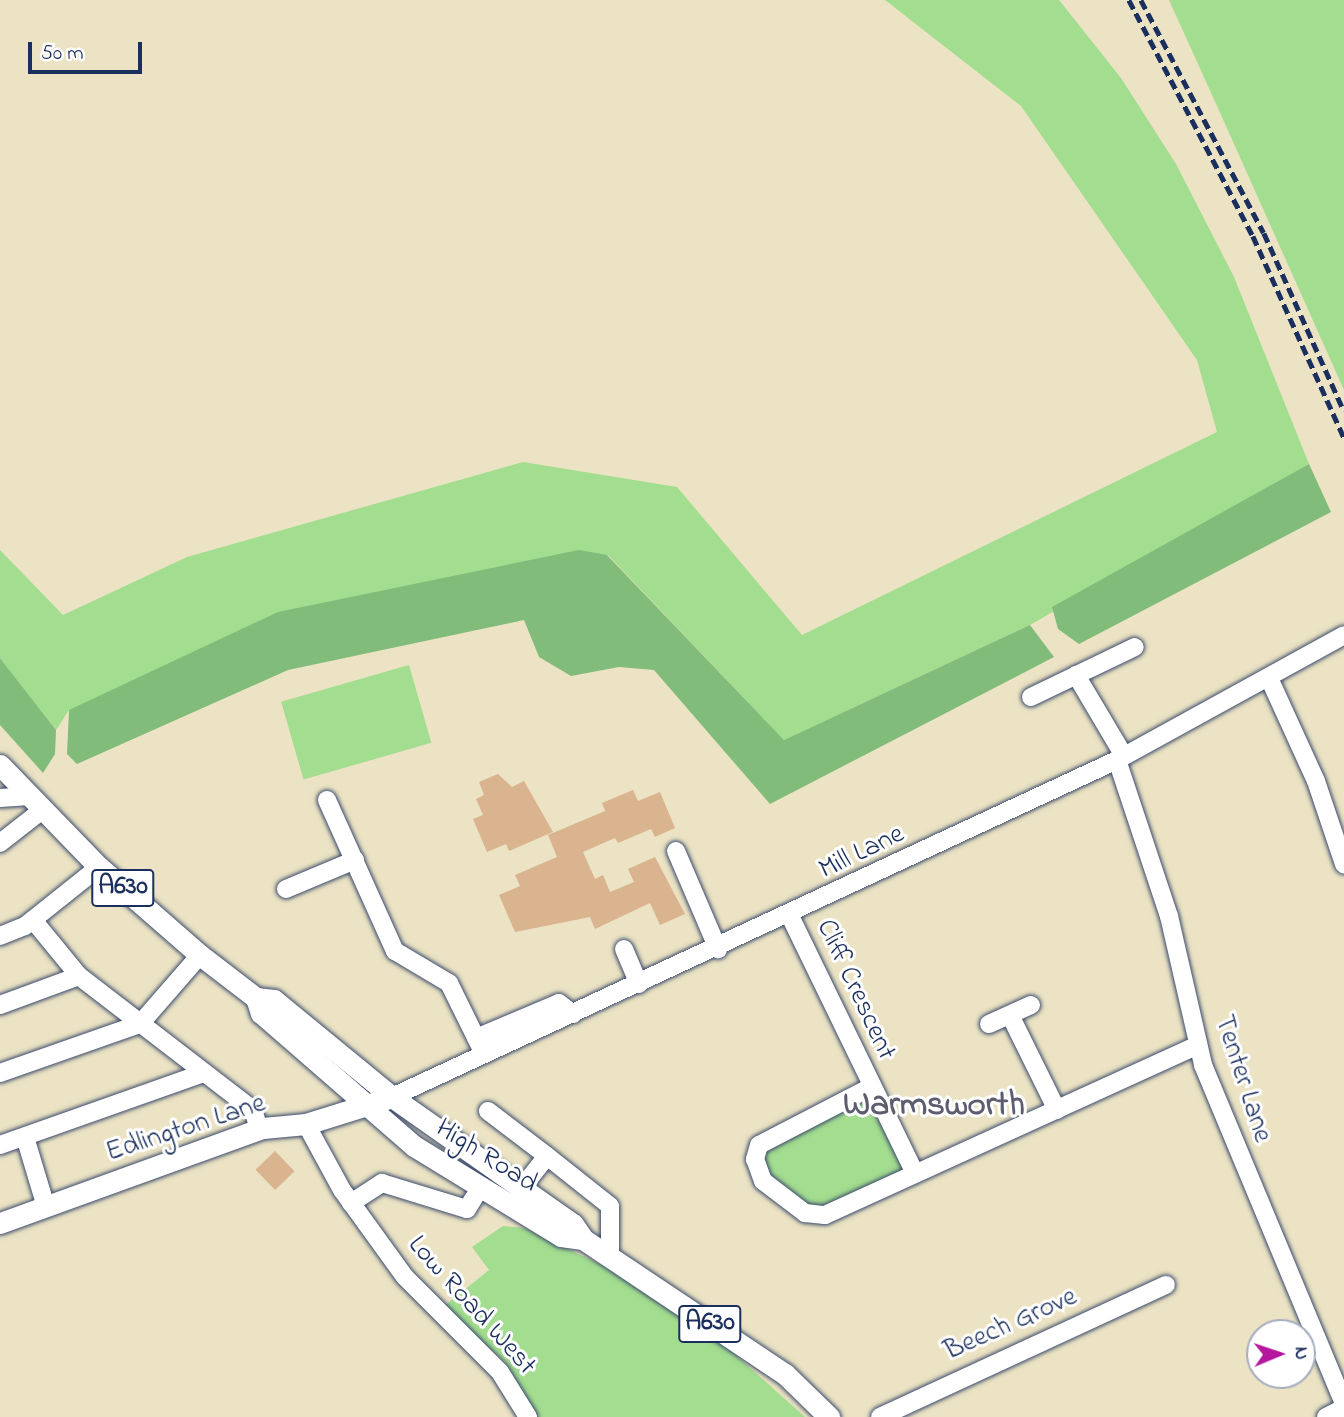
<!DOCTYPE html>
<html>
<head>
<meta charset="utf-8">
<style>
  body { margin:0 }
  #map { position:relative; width:1344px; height:1417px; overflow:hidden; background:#ebe3c3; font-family:"Indie Flower",sans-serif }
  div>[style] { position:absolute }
  .green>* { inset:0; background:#a3dd8f; transform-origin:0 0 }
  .forest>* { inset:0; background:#82bc7a }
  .building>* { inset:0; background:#dab38f; transform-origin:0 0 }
  .roads { filter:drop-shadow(0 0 2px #3a4a6d) drop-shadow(0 0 2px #3a4a6d) }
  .minor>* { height:18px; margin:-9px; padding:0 9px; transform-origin:9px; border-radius:9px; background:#fff }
  .major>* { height:21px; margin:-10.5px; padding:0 10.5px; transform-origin:10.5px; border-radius:10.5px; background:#fff }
  .rail>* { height:4.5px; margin-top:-2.25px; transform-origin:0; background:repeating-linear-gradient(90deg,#1b2f5e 0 10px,transparent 0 15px) }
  span { translate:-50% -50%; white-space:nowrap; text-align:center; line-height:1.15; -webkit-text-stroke:6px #fff; paint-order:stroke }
  .shield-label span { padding:2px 5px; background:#fff; border:2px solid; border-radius:5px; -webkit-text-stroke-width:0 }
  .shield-label { font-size:26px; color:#1b2f5e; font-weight:700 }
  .street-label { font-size:28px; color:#1b2f5e }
  .district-label { font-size:35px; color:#5e5d6f; font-weight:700 }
  .north { position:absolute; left:1246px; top:1319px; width:70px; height:70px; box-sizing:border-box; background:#fff; border:2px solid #a4acbf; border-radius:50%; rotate:88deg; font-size:19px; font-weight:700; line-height:28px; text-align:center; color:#1b2f5e }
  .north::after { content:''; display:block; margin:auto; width:24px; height:32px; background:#b5179e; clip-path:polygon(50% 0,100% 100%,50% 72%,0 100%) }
  .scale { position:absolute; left:28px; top:42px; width:114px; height:32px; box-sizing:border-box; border:4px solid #1b2f5e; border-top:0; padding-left:9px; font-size:21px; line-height:24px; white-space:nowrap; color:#1b2f5e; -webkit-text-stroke:5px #fff; paint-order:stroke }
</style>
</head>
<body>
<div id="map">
  <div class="green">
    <div style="clip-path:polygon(885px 0,1059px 0,1121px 78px,1176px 164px,1234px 277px,1309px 464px,1030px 625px,784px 740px,608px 555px,69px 710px,56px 730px,0 658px,0 550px,63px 615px,187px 557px,523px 462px,677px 487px,802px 635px,1217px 432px,1197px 360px,1021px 106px)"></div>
    <div style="clip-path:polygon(1169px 0,1344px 0,1344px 390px,1222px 117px)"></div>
    <div style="left:409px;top:665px;width:81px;height:133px;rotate:74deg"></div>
    <div style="clip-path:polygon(854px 1102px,873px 1106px,904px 1170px,815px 1210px,767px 1176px,764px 1152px)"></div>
    <div style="clip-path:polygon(503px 1226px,524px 1228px,610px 1269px,721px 1342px,805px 1417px,537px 1417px,505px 1362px,443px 1307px,489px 1270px,472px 1247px)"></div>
  </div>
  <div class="forest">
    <div style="clip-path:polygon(1309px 464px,1331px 512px,1079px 644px,1058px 629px,1052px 607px)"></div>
    <div style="clip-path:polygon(579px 550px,607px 555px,784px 740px,1030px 625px,1054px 657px,770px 804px,654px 670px,619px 667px,571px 676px,539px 657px,524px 620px,288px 670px,77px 764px,67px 754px,69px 710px,278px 612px)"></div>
    <div style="clip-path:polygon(0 658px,56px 730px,55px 754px,43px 773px,0 725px)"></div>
  </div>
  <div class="building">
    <div style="clip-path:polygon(498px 774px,512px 787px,524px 781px,553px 832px,509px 851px,506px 844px,487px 852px,473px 819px,483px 815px,476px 799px,484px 795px,479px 782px)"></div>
    <div style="clip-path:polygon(633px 790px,638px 801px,660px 792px,675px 828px,655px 837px,651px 829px,618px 843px,615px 838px,583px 852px,595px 879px,603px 875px,610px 892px,634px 882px,628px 869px,655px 857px,685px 914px,660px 925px,650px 903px,595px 929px,590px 917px,515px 932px,499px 895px,520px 886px,515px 875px,557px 857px,548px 835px,605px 811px,602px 803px)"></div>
    <div style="left:275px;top:1151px;width:28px;height:27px;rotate:46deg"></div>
  </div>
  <div class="roads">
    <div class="minor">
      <div style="left:1076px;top:675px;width:94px;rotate:59.3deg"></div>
      <div style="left:1269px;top:678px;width:113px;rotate:65.5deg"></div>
      <div style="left:1316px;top:781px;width:88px;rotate:71.4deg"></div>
      <div style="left:1031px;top:697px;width:115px;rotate:-25.7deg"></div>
      <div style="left:1117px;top:760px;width:164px;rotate:71.6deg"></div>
      <div style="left:1169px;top:916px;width:153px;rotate:77.1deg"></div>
      <div style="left:1203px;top:1065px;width:367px;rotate:67.4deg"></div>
      <div style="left:0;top:798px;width:26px;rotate:-4deg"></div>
      <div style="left:327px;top:800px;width:166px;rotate:65.8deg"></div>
      <div style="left:395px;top:951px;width:63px;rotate:30.7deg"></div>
      <div style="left:449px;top:983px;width:79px;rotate:63.8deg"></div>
      <div style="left:0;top:843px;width:52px;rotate:-38deg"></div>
      <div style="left:676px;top:851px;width:107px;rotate:66.8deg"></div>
      <div style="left:286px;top:889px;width:75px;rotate:-22.8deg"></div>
      <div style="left:790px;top:916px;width:286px;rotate:64.1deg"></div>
      <div style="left:33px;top:920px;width:72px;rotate:50.6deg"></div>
      <div style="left:0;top:936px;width:27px;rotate:-22deg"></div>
      <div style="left:25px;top:926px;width:95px;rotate:-38.6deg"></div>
      <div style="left:624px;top:949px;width:38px;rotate:67deg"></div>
      <div style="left:0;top:1005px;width:84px;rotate:-20.2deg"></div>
      <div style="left:79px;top:976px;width:220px;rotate:37.6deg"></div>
      <div style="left:253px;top:1110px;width:20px;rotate:72deg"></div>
      <div style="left:1010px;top:1015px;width:106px;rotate:63.7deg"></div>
      <div style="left:989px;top:1024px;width:46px;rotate:-24.3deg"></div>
      <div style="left:476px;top:1038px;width:90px;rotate:-22.9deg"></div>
      <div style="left:559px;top:1003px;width:18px;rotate:38deg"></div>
      <div style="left:0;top:1073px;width:148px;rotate:-19.3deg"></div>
      <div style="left:140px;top:1024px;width:91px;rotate:-49deg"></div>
      <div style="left:871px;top:1087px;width:126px;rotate:152.6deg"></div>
      <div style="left:759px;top:1145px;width:15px;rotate:106deg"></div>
      <div style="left:755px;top:1159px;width:23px;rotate:70deg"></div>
      <div style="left:763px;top:1181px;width:53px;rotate:37.3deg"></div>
      <div style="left:805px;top:1213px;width:20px;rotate:6deg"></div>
      <div style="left:825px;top:1215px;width:410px;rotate:-24.5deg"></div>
      <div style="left:392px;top:1097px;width:799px;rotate:-24.93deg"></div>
      <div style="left:1117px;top:760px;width:259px;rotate:-28.8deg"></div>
      <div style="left:488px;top:1111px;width:74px;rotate:37.3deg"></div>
      <div style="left:306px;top:1124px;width:75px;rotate:61.4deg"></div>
      <div style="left:342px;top:1190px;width:107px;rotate:54.1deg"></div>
      <div style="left:405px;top:1277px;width:134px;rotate:45deg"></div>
      <div style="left:500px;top:1372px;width:53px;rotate:58.1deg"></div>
      <div style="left:25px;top:1137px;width:73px;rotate:73.3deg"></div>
      <div style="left:0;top:1145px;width:213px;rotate:-19.5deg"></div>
      <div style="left:520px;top:1190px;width:43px;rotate:-51.5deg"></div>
      <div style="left:547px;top:1156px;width:80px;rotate:38.4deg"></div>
      <div style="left:610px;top:1206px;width:51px;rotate:90deg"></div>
      <div style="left:351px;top:1203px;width:37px;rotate:-33deg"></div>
      <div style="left:382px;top:1183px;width:89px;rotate:17deg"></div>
      <div style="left:467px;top:1209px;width:26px;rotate:-58deg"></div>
      <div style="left:880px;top:1417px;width:315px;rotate:-24.8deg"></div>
      <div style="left:1326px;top:1417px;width:20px;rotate:-27deg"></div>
    </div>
    <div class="major">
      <div style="left:0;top:765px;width:142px;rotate:45.9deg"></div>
      <div style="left:99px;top:867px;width:134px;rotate:41.1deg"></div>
      <div style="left:200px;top:955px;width:71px;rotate:37.5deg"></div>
      <div style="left:256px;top:998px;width:18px;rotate:6deg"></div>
      <div style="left:274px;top:1000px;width:153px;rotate:39.4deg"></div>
      <div style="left:392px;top:1097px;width:221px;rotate:35.1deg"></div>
      <div style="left:573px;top:1224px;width:18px;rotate:56deg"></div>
      <div style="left:583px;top:1239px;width:243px;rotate:33.8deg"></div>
      <div style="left:785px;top:1374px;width:62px;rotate:44.3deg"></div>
      <div style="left:256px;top:998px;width:16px;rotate:72deg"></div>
      <div style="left:261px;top:1013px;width:203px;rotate:41deg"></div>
      <div style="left:414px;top:1146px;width:172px;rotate:31.5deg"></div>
      <div style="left:561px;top:1236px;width:22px;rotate:8deg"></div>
      <div style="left:0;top:1223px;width:280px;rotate:-19.9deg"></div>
      <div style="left:263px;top:1128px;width:43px;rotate:-5.3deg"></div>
      <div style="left:306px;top:1124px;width:90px;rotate:-17.4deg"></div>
    </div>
  </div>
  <div class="rail">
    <div style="left:1129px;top:0;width:267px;rotate:62.3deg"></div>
    <div style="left:1253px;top:236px;width:222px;rotate:65.7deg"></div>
    <div style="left:1141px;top:0;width:263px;rotate:62.2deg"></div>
    <div style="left:1264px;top:233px;width:195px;rotate:65.8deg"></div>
  </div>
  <div class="shield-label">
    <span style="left:123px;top:888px">A630</span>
    <span style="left:710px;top:1324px">A630</span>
  </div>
  <div class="street-label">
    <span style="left:862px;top:853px;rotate:-26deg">Mill Lane</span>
    <span style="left:855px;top:990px;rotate:65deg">Cliff Crescent</span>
    <span style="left:1242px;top:1079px;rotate:72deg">Tenter Lane</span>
    <span style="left:186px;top:1129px;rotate:-18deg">Edlington Lane</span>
    <span style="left:486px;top:1157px;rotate:32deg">High Road</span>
    <span style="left:471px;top:1306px;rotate:48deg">Low Road West</span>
    <span style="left:1011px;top:1325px;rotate:-24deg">Beech Grove</span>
  </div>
  <div class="district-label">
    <span style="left:934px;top:1106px">Warmsworth</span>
  </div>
  <div class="north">N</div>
  <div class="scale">50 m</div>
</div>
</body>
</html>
